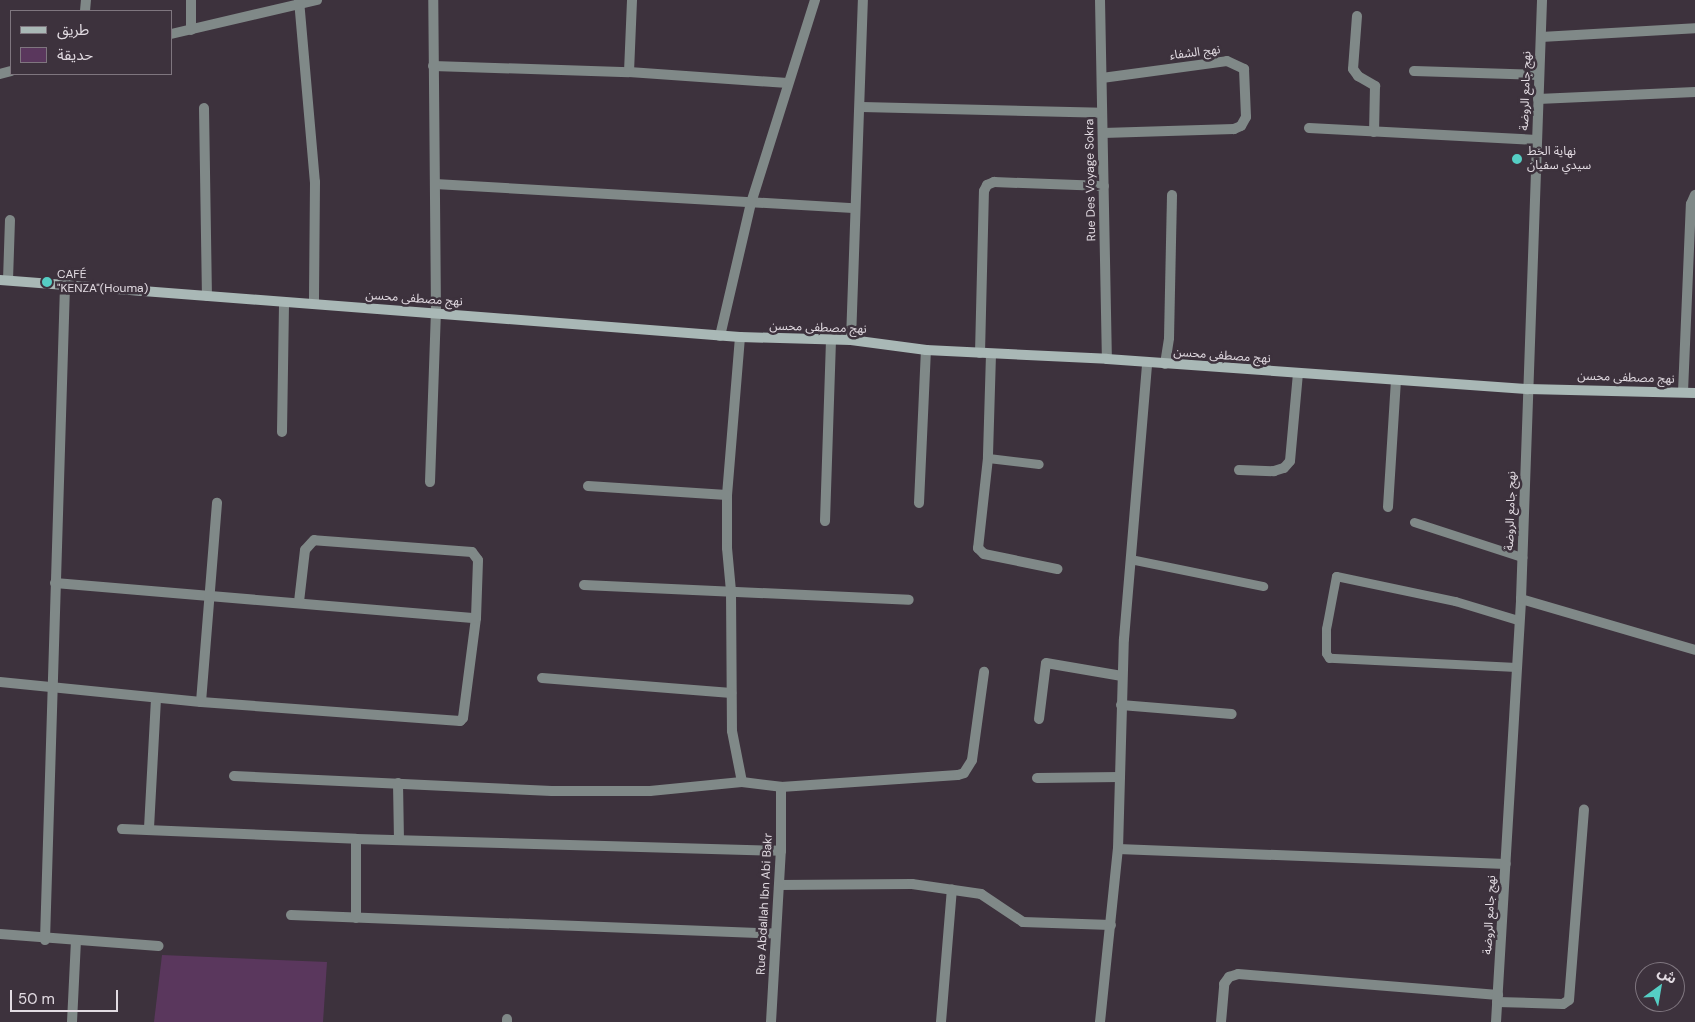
<!DOCTYPE html>
<html>
<head>
<meta charset="utf-8">
<style>
  body { margin:0 }
  #map { position:relative; width:1695px; height:1022px; overflow:hidden; background:#3d323d; font-family:"DM Sans","Noto Sans Arabic",sans-serif }
  div>[style] { position:absolute }
  .green>* { inset:0; background:#5a375d }
  .lane>* { height:9px; margin:-4.5px; padding:0 4.5px; transform-origin:4.5px; border-radius:4.5px; background:#808988 }
  .street>* { height:10px; margin:-5px; padding:0 5px; transform-origin:5px; border-radius:5px; background:#808988 }
  .secondary>* { height:10px; margin:-5px; padding:0 5px; transform-origin:5px; border-radius:5px; background:#a9b8b6 }
  .dots>* { width:14px; height:14px; translate:-50% -50%; box-sizing:border-box; border:2px solid #3d323d; border-radius:50% }
  span { translate:-50% -50%; white-space:nowrap; text-align:center; line-height:1.15; -webkit-text-stroke:5px #3d323d; paint-order:stroke }
  .street-label { font-size:12px; color:#e2dbe2 }
  .poi-label { font-size:12px; color:#e2dbe2 }
  .left { translate:0 -50%; text-align:left }
  .legend { position:absolute; left:10px; top:10px; width:162px; height:65px; box-sizing:border-box; background:#3d323d; border:1px solid #7f767f; margin:0; padding:6px 9px; list-style:none; font-size:15px; color:#e2dbe2 }
  .legend li { display:flex; align-items:center; gap:10px; height:25px }
  .legend b { width:25px; border:1px solid #7f767f }
  .north { position:absolute; left:1635px; top:962px; width:50px; height:50px; box-sizing:border-box; background:#3d323d; border:1px solid #7f767f; border-radius:50%; rotate:32deg; font-size:14px; font-weight:700; line-height:20px; text-align:center; color:#e2dbe2 }
  .north::after { content:''; display:block; margin:auto; width:18px; height:22px; background:#55cec4; clip-path:polygon(50% 0,100% 100%,50% 72%,0 100%) }
  .scale { position:absolute; left:10px; top:990px; width:108px; height:22px; box-sizing:border-box; border:2px solid #e2dbe2; border-top:0; padding-left:6px; font-size:15px; line-height:18px; white-space:nowrap; color:#e2dbe2; -webkit-text-stroke:4px #3d323d; paint-order:stroke }
</style>
</head>
<body>
<div id="map">
  <div class="green">
    <div style="clip-path:polygon(162px 955px,327px 962px,323px 1022px,154px 1022px)"></div>
  </div>
  <div class="lane">
    <div style="left:988px;top:458px;width:51px;rotate:6.7deg"></div>
    <div style="left:1414px;top:522px;width:114px;rotate:18deg"></div>
    <div style="left:1130px;top:559px;width:136px;rotate:11.5deg"></div>
    <div style="left:1516px;top:667px;width:187px;rotate:-177.2deg"></div>
    <div style="left:1329px;top:658px;width:6px;rotate:-121deg"></div>
    <div style="left:1326px;top:653px;width:24px;rotate:-90deg"></div>
    <div style="left:1326px;top:629px;width:54px;rotate:-79.3deg"></div>
    <div style="left:1336px;top:576px;width:122px;rotate:11.9deg"></div>
    <div style="left:1455px;top:601px;width:66px;rotate:16.8deg"></div>
  </div>
  <div class="street">
    <div style="left:299px;top:0;width:183px;rotate:85deg"></div>
    <div style="left:315px;top:182px;width:122px;rotate:90.5deg"></div>
    <div style="left:1100px;top:0;width:359px;rotate:88.9deg"></div>
    <div style="left:85px;top:11px;width:11px;rotate:-85deg"></div>
    <div style="left:1357px;top:16px;width:53px;rotate:94.3deg"></div>
    <div style="left:1353px;top:69px;width:9px;rotate:54deg"></div>
    <div style="left:1358px;top:76px;width:20px;rotate:30deg"></div>
    <div style="left:1375px;top:86px;width:46px;rotate:91.2deg"></div>
    <div style="left:191px;top:30px;width:30px;rotate:-90deg"></div>
    <div style="left:171px;top:34px;width:150px;rotate:-13.1deg"></div>
    <div style="left:1541px;top:37px;width:154px;rotate:-3.3deg"></div>
    <div style="left:433px;top:66px;width:196px;rotate:1.8deg"></div>
    <div style="left:629px;top:72px;width:159px;rotate:4deg"></div>
    <div style="left:1414px;top:71px;width:125px;rotate:1.8deg"></div>
    <div style="left:629px;top:72px;width:72px;rotate:-87.6deg"></div>
    <div style="left:0;top:74px;width:11px;rotate:-15deg"></div>
    <div style="left:1102px;top:78px;width:126px;rotate:-7.7deg"></div>
    <div style="left:1227px;top:61px;width:19px;rotate:25deg"></div>
    <div style="left:1244px;top:69px;width:48px;rotate:87.6deg"></div>
    <div style="left:1246px;top:117px;width:10px;rotate:119deg"></div>
    <div style="left:1241px;top:126px;width:8px;rotate:157deg"></div>
    <div style="left:1234px;top:129px;width:131px;rotate:178.3deg"></div>
    <div style="left:1538px;top:99px;width:157px;rotate:-2.6deg"></div>
    <div style="left:862px;top:107px;width:240px;rotate:1.4deg"></div>
    <div style="left:204px;top:108px;width:188px;rotate:89.1deg"></div>
    <div style="left:1309px;top:128px;width:228px;rotate:3deg"></div>
    <div style="left:435px;top:184px;width:419px;rotate:3.3deg"></div>
    <div style="left:8px;top:280px;width:60px;rotate:-88.1deg"></div>
    <div style="left:720px;top:336px;width:137px;rotate:-76.9deg"></div>
    <div style="left:751px;top:203px;width:213px;rotate:-72.5deg"></div>
    <div style="left:740px;top:337px;width:159px;rotate:94.7deg"></div>
    <div style="left:727px;top:495px;width:53px;rotate:90deg"></div>
    <div style="left:727px;top:548px;width:43px;rotate:84.7deg"></div>
    <div style="left:731px;top:591px;width:140px;rotate:89.6deg"></div>
    <div style="left:732px;top:731px;width:52px;rotate:78.9deg"></div>
    <div style="left:851px;top:340px;width:340px;rotate:-88deg"></div>
    <div style="left:980px;top:353px;width:162px;rotate:-88.6deg"></div>
    <div style="left:984px;top:191px;width:7px;rotate:-63deg"></div>
    <div style="left:987px;top:185px;width:8px;rotate:-23deg"></div>
    <div style="left:994px;top:182px;width:110px;rotate:2.1deg"></div>
    <div style="left:991px;top:354px;width:104px;rotate:91.7deg"></div>
    <div style="left:988px;top:458px;width:91px;rotate:96.3deg"></div>
    <div style="left:978px;top:548px;width:8px;rotate:45deg"></div>
    <div style="left:984px;top:554px;width:75px;rotate:11.6deg"></div>
    <div style="left:1165px;top:364px;width:26px;rotate:-81deg"></div>
    <div style="left:1169px;top:338px;width:143px;rotate:-88.8deg"></div>
    <div style="left:1683px;top:392px;width:188px;rotate:-87.6deg"></div>
    <div style="left:1691px;top:204px;width:10px;rotate:-66deg"></div>
    <div style="left:282px;top:432px;width:129px;rotate:-89.1deg"></div>
    <div style="left:1239px;top:470px;width:35px;rotate:2deg"></div>
    <div style="left:1274px;top:471px;width:10px;rotate:-17deg"></div>
    <div style="left:1284px;top:468px;width:9px;rotate:-49deg"></div>
    <div style="left:1290px;top:461px;width:88px;rotate:-84.8deg"></div>
    <div style="left:430px;top:482px;width:169px;rotate:-88deg"></div>
    <div style="left:436px;top:313px;width:313px;rotate:-90.5deg"></div>
    <div style="left:588px;top:486px;width:139px;rotate:3.7deg"></div>
    <div style="left:919px;top:503px;width:153px;rotate:-87.4deg"></div>
    <div style="left:1388px;top:507px;width:127px;rotate:-86.4deg"></div>
    <div style="left:825px;top:521px;width:180px;rotate:-88.1deg"></div>
    <div style="left:55px;top:583px;width:422px;rotate:4.8deg"></div>
    <div style="left:584px;top:585px;width:325px;rotate:2.6deg"></div>
    <div style="left:1521px;top:599px;width:181px;rotate:16.3deg"></div>
    <div style="left:542px;top:678px;width:190px;rotate:4.5deg"></div>
    <div style="left:0;top:682px;width:202px;rotate:5.7deg"></div>
    <div style="left:201px;top:702px;width:260px;rotate:4.2deg"></div>
    <div style="left:460px;top:721px;width:4px;rotate:-45deg"></div>
    <div style="left:463px;top:718px;width:101px;rotate:-82.6deg"></div>
    <div style="left:476px;top:618px;width:58px;rotate:-88deg"></div>
    <div style="left:478px;top:560px;width:10px;rotate:-127deg"></div>
    <div style="left:472px;top:552px;width:158px;rotate:-175.7deg"></div>
    <div style="left:314px;top:540px;width:13px;rotate:132deg"></div>
    <div style="left:305px;top:550px;width:52px;rotate:96.6deg"></div>
    <div style="left:201px;top:702px;width:200px;rotate:-85.4deg"></div>
    <div style="left:1121px;top:705px;width:111px;rotate:4.6deg"></div>
    <div style="left:1039px;top:719px;width:56px;rotate:-82.9deg"></div>
    <div style="left:1046px;top:663px;width:77px;rotate:9.7deg"></div>
    <div style="left:234px;top:776px;width:318px;rotate:2.7deg"></div>
    <div style="left:552px;top:791px;width:98px"></div>
    <div style="left:650px;top:791px;width:92px;rotate:-5.6deg"></div>
    <div style="left:742px;top:782px;width:39px;rotate:7deg"></div>
    <div style="left:781px;top:787px;width:177px;rotate:-3.9deg"></div>
    <div style="left:958px;top:775px;width:6px;rotate:-18deg"></div>
    <div style="left:964px;top:773px;width:15px;rotate:-58deg"></div>
    <div style="left:972px;top:760px;width:89px;rotate:-82.2deg"></div>
    <div style="left:1037px;top:778px;width:83px;rotate:-0.7deg"></div>
    <div style="left:398px;top:783px;width:57px;rotate:89deg"></div>
    <div style="left:149px;top:828px;width:129px;rotate:-86.9deg"></div>
    <div style="left:122px;top:829px;width:234px;rotate:2.4deg"></div>
    <div style="left:356px;top:839px;width:425px;rotate:1.6deg"></div>
    <div style="left:1118px;top:849px;width:388px;rotate:2.2deg"></div>
    <div style="left:779px;top:885px;width:133px;rotate:-0.4deg"></div>
    <div style="left:912px;top:884px;width:70px;rotate:8.2deg"></div>
    <div style="left:981px;top:894px;width:50px;rotate:33.7deg"></div>
    <div style="left:1023px;top:922px;width:88px;rotate:2deg"></div>
    <div style="left:291px;top:915px;width:484px;rotate:2.2deg"></div>
    <div style="left:356px;top:918px;width:79px;rotate:-90deg"></div>
    <div style="left:0;top:934px;width:159px;rotate:4.3deg"></div>
    <div style="left:45px;top:940px;width:655px;rotate:-88.25deg"></div>
    <div style="left:1497px;top:1002px;width:66px;rotate:1.7deg"></div>
    <div style="left:1563px;top:1004px;width:7px;rotate:-34deg"></div>
    <div style="left:1569px;top:1000px;width:191px;rotate:-85.5deg"></div>
    <div style="left:72px;top:1022px;width:81px;rotate:-87.2deg"></div>
    <div style="left:507px;top:1022px;width:3px;rotate:-90deg"></div>
    <div style="left:771px;top:1022px;width:171px;rotate:-86.7deg"></div>
    <div style="left:781px;top:851px;width:64px;rotate:-90deg"></div>
    <div style="left:941px;top:1022px;width:133px;rotate:-85.3deg"></div>
    <div style="left:1100px;top:1022px;width:174px;rotate:-84.1deg"></div>
    <div style="left:1118px;top:849px;width:210px;rotate:-88.4deg"></div>
    <div style="left:1124px;top:639px;width:276px;rotate:-85.2deg"></div>
    <div style="left:1221px;top:1022px;width:38px;rotate:-85deg"></div>
    <div style="left:1224px;top:984px;width:9px;rotate:-54deg"></div>
    <div style="left:1229px;top:977px;width:9px;rotate:-18deg"></div>
    <div style="left:1238px;top:974px;width:261px;rotate:4.6deg"></div>
    <div style="left:1496px;top:1022px;width:424px;rotate:-86.6deg"></div>
    <div style="left:1521px;top:599px;width:599px;rotate:-87.99deg"></div>
  </div>
  <div class="secondary">
    <div style="left:0;top:280px;width:742px;rotate:4.4deg"></div>
    <div style="left:740px;top:337px;width:111px;rotate:1.5deg"></div>
    <div style="left:851px;top:340px;width:76px;rotate:7.6deg"></div>
    <div style="left:926px;top:350px;width:181px;rotate:2.8deg"></div>
    <div style="left:1107px;top:359px;width:422px;rotate:4.1deg"></div>
    <div style="left:1528px;top:389px;width:167px;rotate:1.4deg"></div>
  </div>
  <div class="dots">
    <div style="left:1517px;top:159px;background:#55cec4"></div>
    <div style="left:47px;top:282px;background:#55cec4"></div>
  </div>
  <div class="street-label">
    <span style="left:1195px;top:53px;rotate:-7deg">نهج الشفاء</span>
    <span style="left:1526px;top:91px;rotate:-88deg">نهج جامع الروضة</span>
    <span style="left:1091px;top:180px;rotate:-91deg">Rue Des Voyage Sokra</span>
    <span style="left:414px;top:299px;rotate:4deg">نهج مصطفى محسن</span>
    <span style="left:818px;top:328px;rotate:2deg">نهج مصطفى محسن</span>
    <span style="left:1222px;top:356px;rotate:4deg">نهج مصطفى محسن</span>
    <span style="left:1626px;top:378px;rotate:2deg">نهج مصطفى محسن</span>
    <span style="left:1511px;top:511px;rotate:-88deg">نهج جامع الروضة</span>
    <span style="left:765px;top:904px;rotate:-87deg">Rue Abdallah Ibn Abi Bakr</span>
    <span style="left:1490px;top:915px;rotate:-87deg">نهج جامع الروضة</span>
  </div>
  <div class="poi-label">
    <span class="left" style="left:1527px;top:159px">نهاية الخط<br>سيدي سفيان</span>
    <span class="left" style="left:57px;top:282px">CAFÉ<br>"KENZA"(Houma)</span>
  </div>
  <ul class="legend">
  <li><b style="height:6px;background:#a9b8b6"></b>طريق</li>
  <li><b style="height:14px;background:#5a375d"></b>حديقة</li>
  </ul>
  <div class="north">ش</div>
  <div class="scale">50 m</div>
</div>
</body>
</html>
